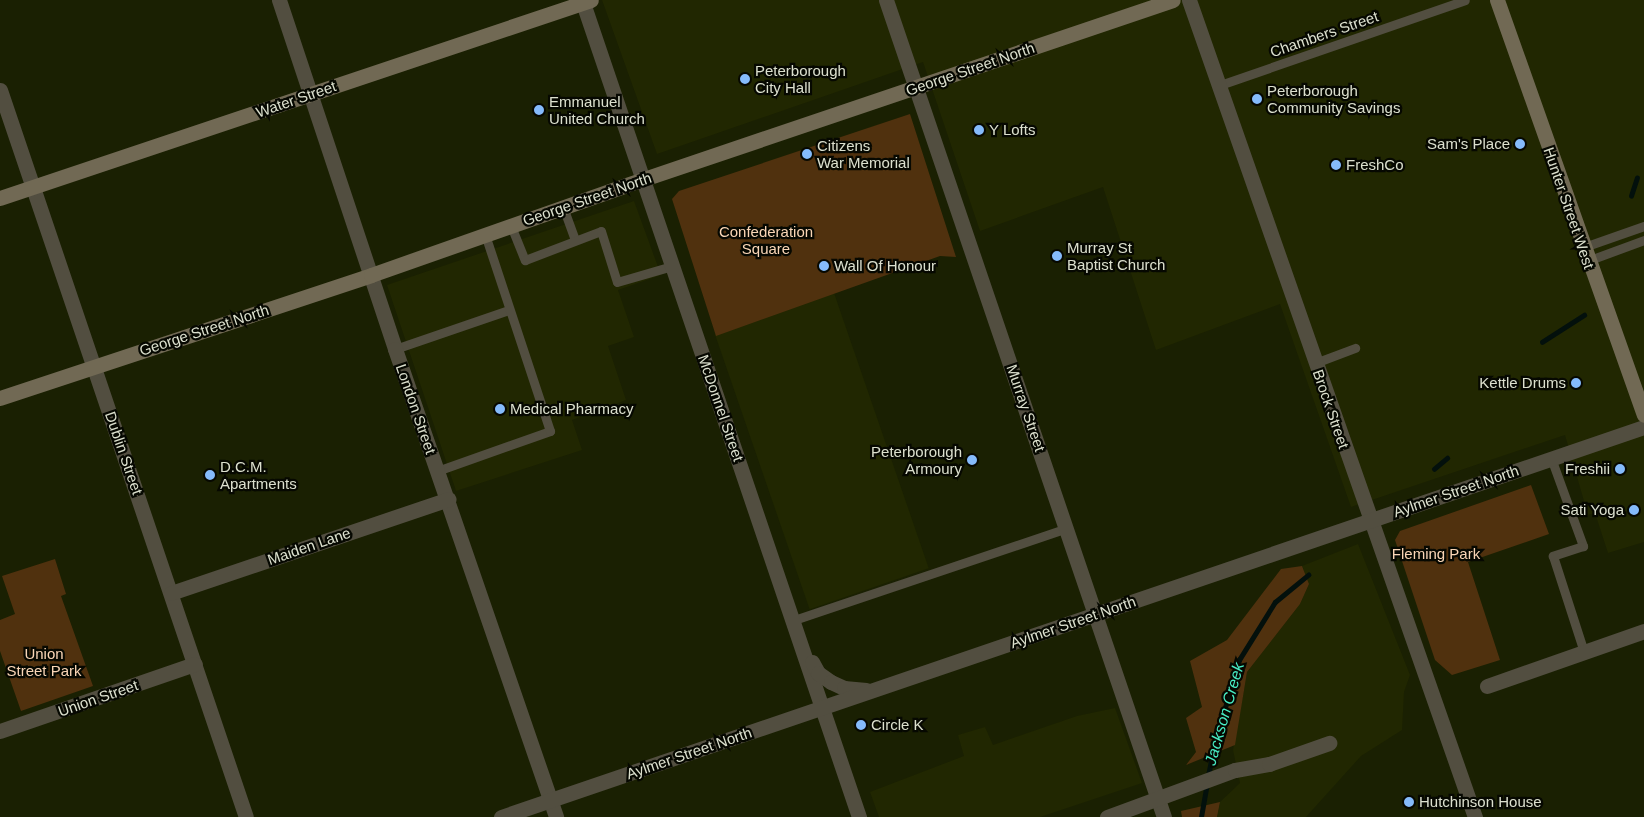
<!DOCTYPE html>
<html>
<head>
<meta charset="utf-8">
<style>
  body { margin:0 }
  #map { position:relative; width:1644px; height:817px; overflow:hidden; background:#1a2002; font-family:Arial,sans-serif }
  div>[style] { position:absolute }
  .built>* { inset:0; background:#212701; transform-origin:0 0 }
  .green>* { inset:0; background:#50310e }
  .stream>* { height:4.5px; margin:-2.25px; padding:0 2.25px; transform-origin:2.25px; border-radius:2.25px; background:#03100c }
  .service>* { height:9px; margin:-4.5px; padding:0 4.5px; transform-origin:4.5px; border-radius:4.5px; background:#524e40 }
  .minor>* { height:15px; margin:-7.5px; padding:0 7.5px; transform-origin:7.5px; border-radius:7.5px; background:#524e40 }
  .tertiary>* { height:15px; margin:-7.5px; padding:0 7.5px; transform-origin:7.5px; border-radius:7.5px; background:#524e40 }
  .secondary>* { height:15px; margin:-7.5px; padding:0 7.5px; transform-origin:7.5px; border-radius:7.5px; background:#716954 }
  .dots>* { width:14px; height:14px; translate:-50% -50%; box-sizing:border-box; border:2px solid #060801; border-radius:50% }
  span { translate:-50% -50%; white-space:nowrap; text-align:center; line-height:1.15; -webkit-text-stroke:4.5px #060801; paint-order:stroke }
  .street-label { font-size:15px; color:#dce0ce }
  .poi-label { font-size:15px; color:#dce0ce }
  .left { translate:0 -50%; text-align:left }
  .right { translate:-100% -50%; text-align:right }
  .park-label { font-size:15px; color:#fad6b6 }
  .water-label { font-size:16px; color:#48ecc4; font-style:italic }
</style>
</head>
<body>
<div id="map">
  <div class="built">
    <div style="clip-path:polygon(602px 0,1644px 0,1644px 542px,1608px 553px,1595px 513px,1588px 515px,1565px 435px,1351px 507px,1280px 304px,1156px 350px,1103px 187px,980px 231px,923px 62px,657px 154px)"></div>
    <div style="clip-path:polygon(634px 201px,661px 275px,618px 290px,634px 337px,608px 346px,626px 400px,572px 420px,582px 450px,456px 491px,387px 285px)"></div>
    <div style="left:834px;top:293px;width:291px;height:126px;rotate:71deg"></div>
    <div style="clip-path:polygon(1358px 544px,1410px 675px,1404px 692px,1402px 730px,1361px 756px,1306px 817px,1217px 817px,1220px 802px,1240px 783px,1233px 750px,1247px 672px,1300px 604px,1309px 584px,1302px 566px)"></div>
    <div style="clip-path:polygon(1115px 708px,1142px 783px,1040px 817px,879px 817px,870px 792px,964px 756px,958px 735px,985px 727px,993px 745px,1077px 716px)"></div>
  </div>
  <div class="green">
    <div style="clip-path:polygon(910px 114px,956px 257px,940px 256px,716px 336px,672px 199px,679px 191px)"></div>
    <div style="clip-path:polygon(1531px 485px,1549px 534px,1468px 562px,1500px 660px,1452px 675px,1435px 660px,1395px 540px,1400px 531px)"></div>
    <div style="clip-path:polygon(55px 559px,66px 594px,61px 596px,93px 686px,21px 711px,0 651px,0 620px,15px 614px,2px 576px)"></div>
    <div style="clip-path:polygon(1302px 566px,1309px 584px,1300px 604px,1247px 672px,1235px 745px,1186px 765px,1196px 752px,1186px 718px,1202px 707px,1190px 661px,1227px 640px,1281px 569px)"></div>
    <div style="clip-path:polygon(1220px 802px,1217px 817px,1182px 817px,1181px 811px)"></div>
  </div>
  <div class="stream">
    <div style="left:1631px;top:196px;width:19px;rotate:-72deg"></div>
    <div style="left:1542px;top:342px;width:50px;rotate:-32.7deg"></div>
    <div style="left:1434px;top:469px;width:17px;rotate:-40deg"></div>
    <div style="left:1208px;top:776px;width:32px;rotate:-79deg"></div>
    <div style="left:1214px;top:745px;width:89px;rotate:-73.6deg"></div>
    <div style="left:1239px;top:660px;width:68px;rotate:-58.2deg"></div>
    <div style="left:1275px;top:602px;width:43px;rotate:-39.3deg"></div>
    <div style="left:1201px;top:817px;width:34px;rotate:-80deg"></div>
  </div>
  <div class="service">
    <div style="left:1220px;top:85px;width:259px;rotate:-19.1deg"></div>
    <div style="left:563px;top:207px;width:35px;rotate:70deg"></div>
    <div style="left:511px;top:226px;width:37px;rotate:68deg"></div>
    <div style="left:525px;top:260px;width:81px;rotate:-20.9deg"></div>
    <div style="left:601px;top:231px;width:53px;rotate:72.6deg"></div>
    <div style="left:617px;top:282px;width:57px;rotate:-16.2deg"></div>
    <div style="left:1584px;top:247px;width:64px;rotate:-19.3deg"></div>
    <div style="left:1587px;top:261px;width:61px;rotate:-20.2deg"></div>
    <div style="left:395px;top:349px;width:120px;rotate:-18.9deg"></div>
    <div style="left:1315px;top:363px;width:43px;rotate:-20.6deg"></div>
    <div style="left:1551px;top:458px;width:94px;rotate:70deg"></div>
    <div style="left:1583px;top:546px;width:32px;rotate:162deg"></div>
    <div style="left:1553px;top:556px;width:101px;rotate:72.1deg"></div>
    <div style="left:437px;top:471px;width:120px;rotate:-19.5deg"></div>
    <div style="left:550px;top:431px;width:206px;rotate:-108.3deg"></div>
    <div style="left:794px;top:620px;width:289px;rotate:-18.6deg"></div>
  </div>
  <div class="minor">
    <div style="left:279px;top:0;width:368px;rotate:71.6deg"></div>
    <div style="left:395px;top:349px;width:495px;rotate:71deg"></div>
    <div style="left:886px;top:0;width:863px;rotate:71.21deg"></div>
    <div style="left:1189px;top:0;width:866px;rotate:70.71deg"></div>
    <div style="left:0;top:90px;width:767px;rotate:71.31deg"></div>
    <div style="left:171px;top:593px;width:293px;rotate:-18.7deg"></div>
    <div style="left:1487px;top:686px;width:166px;rotate:-19.3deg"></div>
    <div style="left:0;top:731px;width:206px;rotate:-19deg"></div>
    <div style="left:1107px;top:817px;width:136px;rotate:-20.2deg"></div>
    <div style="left:1235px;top:770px;width:35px;rotate:-10deg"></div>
    <div style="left:1269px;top:764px;width:64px;rotate:-19.3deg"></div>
  </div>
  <div class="tertiary">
    <div style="left:583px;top:3px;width:860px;rotate:71.27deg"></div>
    <div style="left:812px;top:662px;width:13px;rotate:61deg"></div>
    <div style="left:818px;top:673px;width:16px;rotate:35deg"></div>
    <div style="left:831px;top:682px;width:14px;rotate:25deg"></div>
    <div style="left:844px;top:688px;width:22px;rotate:5deg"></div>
    <div style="left:501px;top:817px;width:1208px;rotate:-18.84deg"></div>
  </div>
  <div class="secondary">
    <div style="left:1497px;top:0;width:440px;rotate:70.5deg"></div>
    <div style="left:0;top:198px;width:623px;rotate:-18.52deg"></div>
    <div style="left:0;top:398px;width:391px;rotate:-18.3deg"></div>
    <div style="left:371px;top:275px;width:270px;rotate:-19.4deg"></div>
    <div style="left:626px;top:185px;width:577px;rotate:-18.69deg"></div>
  </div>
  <div class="dots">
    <div style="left:745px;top:79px;background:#85bbfb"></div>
    <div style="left:1257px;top:99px;background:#85bbfb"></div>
    <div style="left:539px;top:110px;background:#85bbfb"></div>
    <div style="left:979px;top:130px;background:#85bbfb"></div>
    <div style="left:1520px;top:144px;background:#85bbfb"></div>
    <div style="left:807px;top:154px;background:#85bbfb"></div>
    <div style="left:1336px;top:165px;background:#85bbfb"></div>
    <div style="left:1057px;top:256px;background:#85bbfb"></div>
    <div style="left:824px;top:266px;background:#85bbfb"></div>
    <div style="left:1576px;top:383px;background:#85bbfb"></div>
    <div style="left:500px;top:409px;background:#85bbfb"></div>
    <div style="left:972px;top:460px;background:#85bbfb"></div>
    <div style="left:1620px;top:469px;background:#85bbfb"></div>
    <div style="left:210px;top:475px;background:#85bbfb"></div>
    <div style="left:1634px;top:510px;background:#85bbfb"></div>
    <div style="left:861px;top:725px;background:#85bbfb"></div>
    <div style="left:1409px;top:802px;background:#85bbfb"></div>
  </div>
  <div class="street-label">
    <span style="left:1324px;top:34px;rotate:-19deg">Chambers Street</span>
    <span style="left:970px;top:69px;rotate:-19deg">George Street North</span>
    <span style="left:296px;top:99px;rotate:-19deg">Water Street</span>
    <span style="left:587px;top:199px;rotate:-19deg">George Street North</span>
    <span style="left:1569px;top:208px;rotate:71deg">Hunter Street West</span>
    <span style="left:204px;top:330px;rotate:-18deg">George Street North</span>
    <span style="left:721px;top:408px;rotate:71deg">McDonnel Street</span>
    <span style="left:1026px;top:408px;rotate:71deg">Murray Street</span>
    <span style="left:416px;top:409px;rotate:71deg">London Street</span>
    <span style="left:1331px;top:409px;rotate:71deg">Brock Street</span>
    <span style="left:124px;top:453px;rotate:71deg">Dublin Street</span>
    <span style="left:1456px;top:491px;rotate:-19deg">Aylmer Street North</span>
    <span style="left:309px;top:546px;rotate:-19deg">Maiden Lane</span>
    <span style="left:1073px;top:622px;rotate:-19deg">Aylmer Street North</span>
    <span style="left:98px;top:698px;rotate:-19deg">Union Street</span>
    <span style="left:689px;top:753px;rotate:-19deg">Aylmer Street North</span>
  </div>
  <div class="poi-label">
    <span class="left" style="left:755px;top:79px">Peterborough<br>City Hall</span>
    <span class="left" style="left:1267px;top:99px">Peterborough<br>Community Savings</span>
    <span class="left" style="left:549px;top:110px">Emmanuel<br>United Church</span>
    <span class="left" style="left:989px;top:130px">Y Lofts</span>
    <span class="right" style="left:1510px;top:144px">Sam's Place</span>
    <span class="left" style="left:817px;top:154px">Citizens<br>War Memorial</span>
    <span class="left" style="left:1346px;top:165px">FreshCo</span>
    <span class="left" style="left:1067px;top:256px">Murray St<br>Baptist Church</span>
    <span class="left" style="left:834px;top:266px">Wall Of Honour</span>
    <span class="right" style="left:1566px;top:383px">Kettle Drums</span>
    <span class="left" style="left:510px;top:409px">Medical Pharmacy</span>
    <span class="right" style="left:962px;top:460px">Peterborough<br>Armoury</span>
    <span class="left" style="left:220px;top:475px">D.C.M.<br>Apartments</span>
    <span class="right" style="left:1610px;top:469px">Freshii</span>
    <span class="right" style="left:1624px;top:510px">Sati Yoga</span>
    <span class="left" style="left:871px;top:725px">Circle K</span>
    <span class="left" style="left:1419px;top:802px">Hutchinson House</span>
  </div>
  <div class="park-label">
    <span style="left:766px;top:240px">Confederation<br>Square</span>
    <span style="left:1436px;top:554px">Fleming Park</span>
    <span style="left:44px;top:662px">Union<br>Street Park</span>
  </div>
  <div class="water-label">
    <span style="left:1225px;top:714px;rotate:-74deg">Jackson Creek</span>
  </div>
</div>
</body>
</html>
